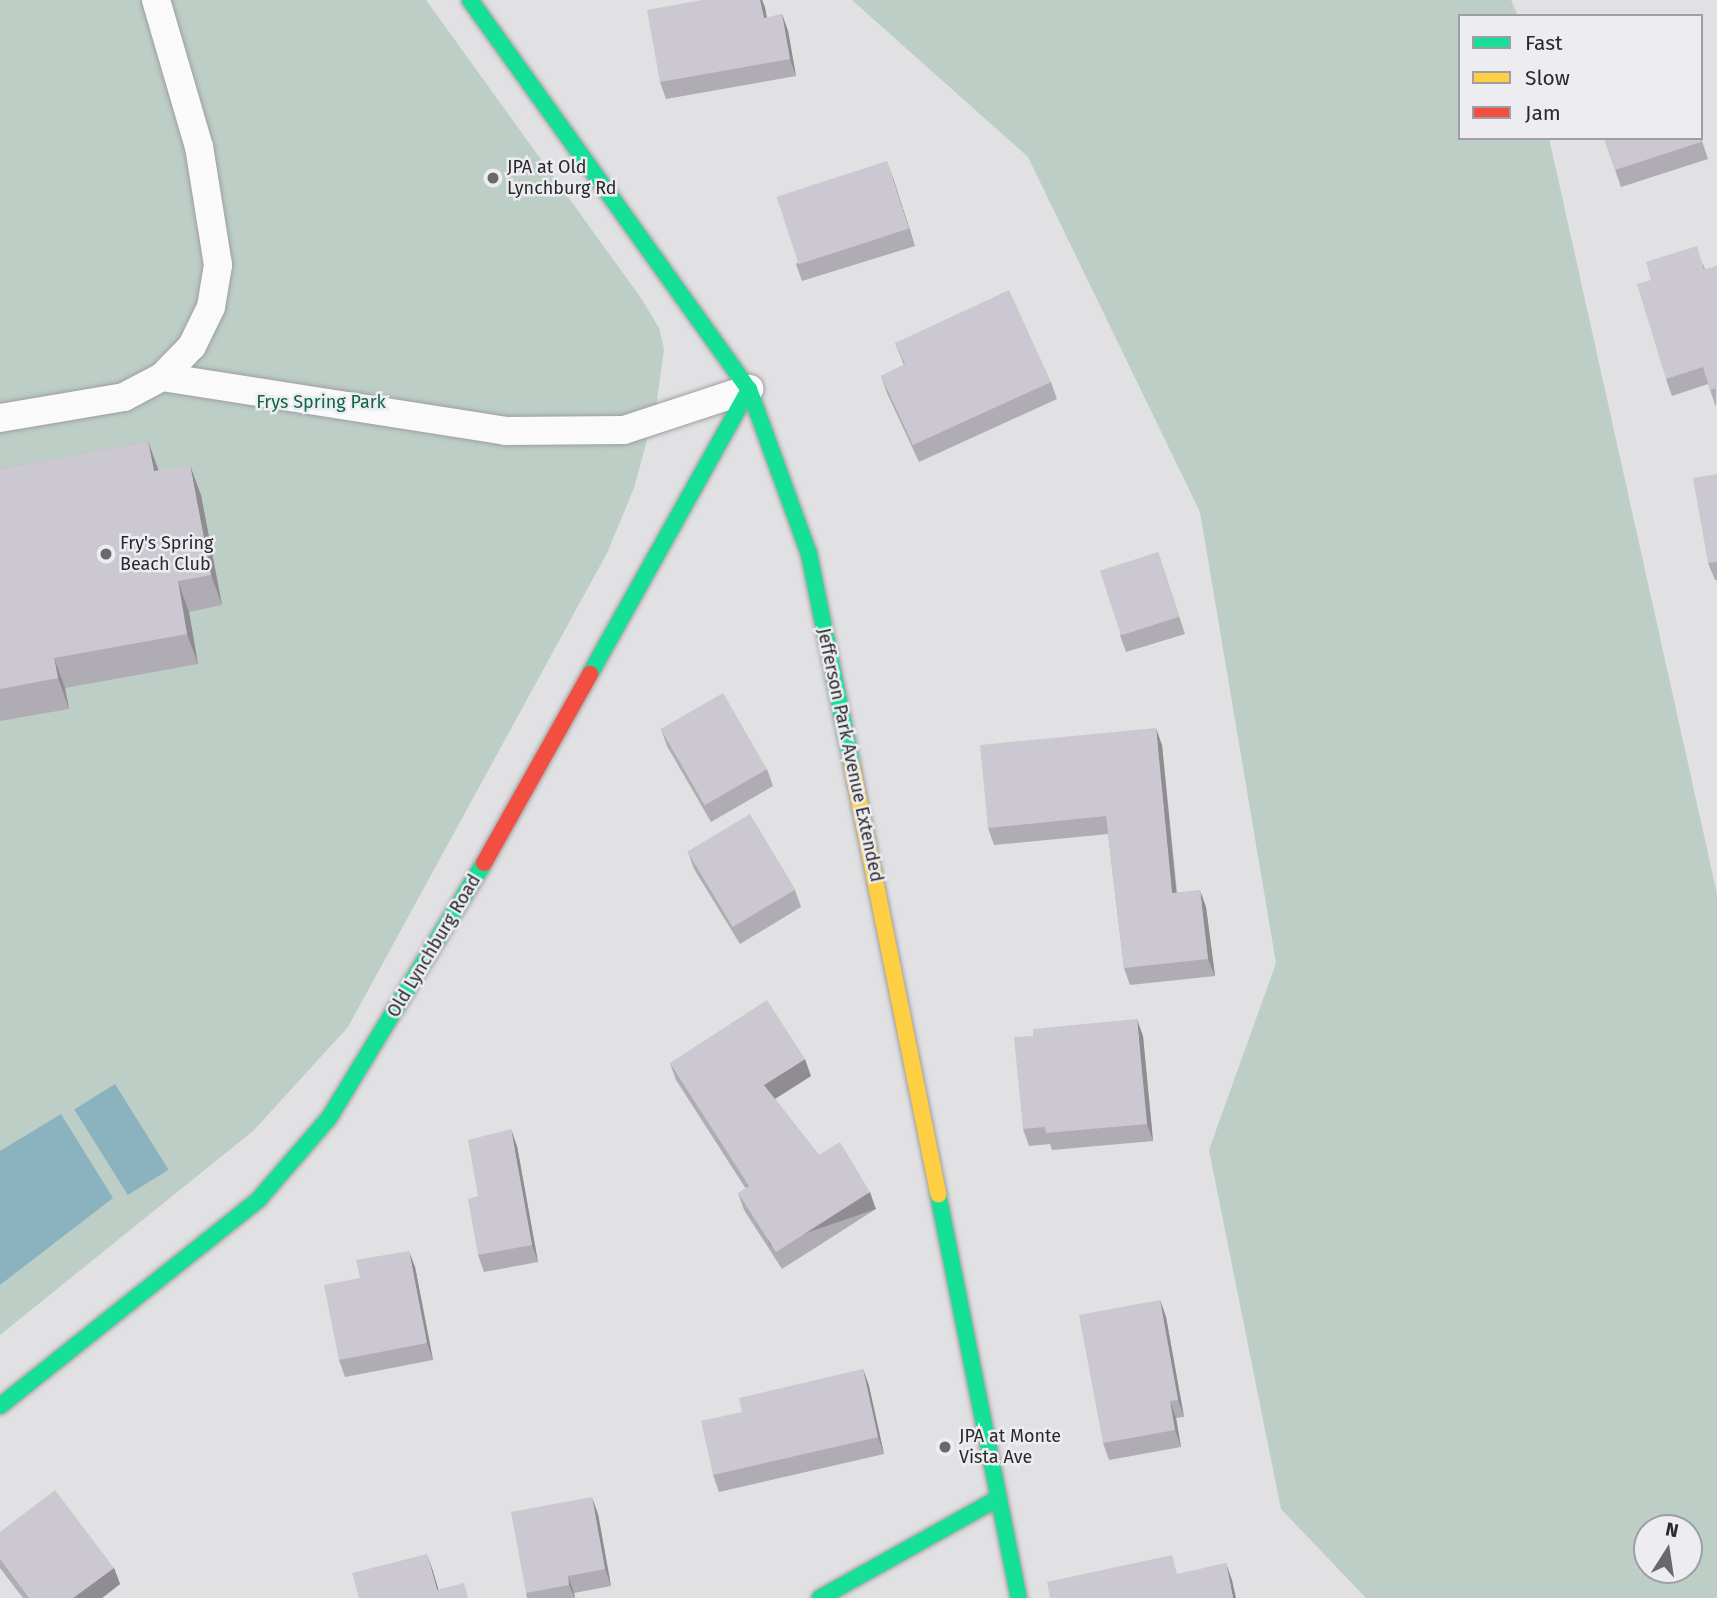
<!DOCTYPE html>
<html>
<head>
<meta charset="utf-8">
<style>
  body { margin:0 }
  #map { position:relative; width:1717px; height:1598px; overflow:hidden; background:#e1e0e3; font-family:"Fira Sans",sans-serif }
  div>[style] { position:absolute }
  .green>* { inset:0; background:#bccec6 }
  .water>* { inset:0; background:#8bb2bf; transform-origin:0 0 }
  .roads { filter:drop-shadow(0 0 2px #9f9ea0) drop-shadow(0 0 2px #9f9ea0) }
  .lane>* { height:28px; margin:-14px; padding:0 14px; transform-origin:14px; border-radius:14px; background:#fafafb }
  .fast>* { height:16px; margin:-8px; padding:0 8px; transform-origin:8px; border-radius:8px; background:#16e098 }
  .slow>* { height:16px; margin:-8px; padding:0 8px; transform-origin:8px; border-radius:8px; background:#ffcf43 }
  .jam>* { height:16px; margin:-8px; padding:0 8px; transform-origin:8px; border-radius:8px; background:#f24e42 }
  .wall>* { inset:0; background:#afacb4 }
  .shaded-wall>* { inset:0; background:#8f8c92; transform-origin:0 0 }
  .building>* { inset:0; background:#ccc8d1; transform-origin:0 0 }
  .dots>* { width:19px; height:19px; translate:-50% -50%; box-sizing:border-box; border:4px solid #edecf1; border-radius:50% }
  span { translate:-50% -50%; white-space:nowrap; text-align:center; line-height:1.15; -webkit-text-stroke:5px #edecf1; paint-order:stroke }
  .poi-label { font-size:18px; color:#29292b }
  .left { translate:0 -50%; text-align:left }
  .park-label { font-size:18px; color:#0c6647 }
  .street-label { font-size:18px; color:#29292b }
  .legend { position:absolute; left:1458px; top:14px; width:245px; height:126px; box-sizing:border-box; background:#edecf1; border:2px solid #9f9ea2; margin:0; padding:9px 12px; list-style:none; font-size:21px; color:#29292b }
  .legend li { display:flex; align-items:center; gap:14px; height:35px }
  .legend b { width:35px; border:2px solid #9f9ea2 }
  .north { position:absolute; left:1633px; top:1514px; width:70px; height:70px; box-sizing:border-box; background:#edecf1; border:2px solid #9f9ea2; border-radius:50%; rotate:12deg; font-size:19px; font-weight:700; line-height:28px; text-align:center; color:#29292b }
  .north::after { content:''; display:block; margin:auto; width:24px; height:32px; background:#69696b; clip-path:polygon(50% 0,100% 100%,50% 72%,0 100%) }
</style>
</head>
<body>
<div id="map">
  <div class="green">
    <div style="clip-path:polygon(0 0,426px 0,641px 298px,659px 328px,664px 349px,656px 407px,634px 488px,607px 553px,348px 1027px,253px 1131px,0 1335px)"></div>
    <div style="clip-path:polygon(evenodd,852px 0,1511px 0,1518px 16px,1460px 16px,1460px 138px,1549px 138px,1717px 894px,1717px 1598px,1366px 1598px,1281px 1509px,1209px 1150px,1276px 963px,1200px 512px,1028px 157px,852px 0,1647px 1528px,1689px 1528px,1689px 1570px,1647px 1570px,1647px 1528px)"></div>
  </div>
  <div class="water">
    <div style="left:115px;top:1084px;width:101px;height:48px;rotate:58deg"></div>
    <div style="clip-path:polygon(61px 1114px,113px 1198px,0 1285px,0 1151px)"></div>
  </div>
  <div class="roads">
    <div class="lane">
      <div style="left:162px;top:377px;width:348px;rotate:8.9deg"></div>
      <div style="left:506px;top:431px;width:118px;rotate:-0.5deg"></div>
      <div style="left:624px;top:430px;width:132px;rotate:-18.2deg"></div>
      <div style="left:0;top:418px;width:126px;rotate:-9.6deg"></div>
      <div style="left:124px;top:397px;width:43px;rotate:-27.8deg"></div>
      <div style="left:162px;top:377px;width:43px;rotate:-45.9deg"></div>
      <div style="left:192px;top:346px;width:43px;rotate:-64deg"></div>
      <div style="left:211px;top:307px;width:43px;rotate:-80.5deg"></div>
      <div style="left:218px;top:265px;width:120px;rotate:-99.1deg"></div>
      <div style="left:199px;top:147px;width:153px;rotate:-106.3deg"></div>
    </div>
    <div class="fast">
      <div style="left:470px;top:0;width:479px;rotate:54.4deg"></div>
      <div style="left:749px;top:389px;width:176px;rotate:70deg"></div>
      <div style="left:809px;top:554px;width:216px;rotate:78.5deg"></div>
      <div style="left:590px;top:674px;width:326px;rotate:-60.8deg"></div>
      <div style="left:938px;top:1194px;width:412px;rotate:78.7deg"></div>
      <div style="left:0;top:1406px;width:332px;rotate:-38.6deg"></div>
      <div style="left:259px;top:1199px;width:107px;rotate:-49.2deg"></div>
      <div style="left:329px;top:1118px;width:298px;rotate:-58.7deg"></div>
      <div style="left:820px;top:1598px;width:205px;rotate:-29.2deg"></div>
    </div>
    <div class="slow">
      <div style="left:852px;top:766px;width:437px;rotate:78.6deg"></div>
    </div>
    <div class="jam">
      <div style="left:484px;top:863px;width:217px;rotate:-60.7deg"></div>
    </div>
  </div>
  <div class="wall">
    <div style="clip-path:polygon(702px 0,762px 0,767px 18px,782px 14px,788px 31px,796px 76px,666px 99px,660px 82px)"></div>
    <div style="clip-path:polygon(1604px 138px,1701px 138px,1708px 159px,1621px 187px)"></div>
    <div style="clip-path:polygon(893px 178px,915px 246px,802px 281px,796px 264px)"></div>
    <div style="clip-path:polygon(1703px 263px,1705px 270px,1717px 266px,1716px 407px,1708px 384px,1672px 396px,1666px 379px)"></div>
    <div style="clip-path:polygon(895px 343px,1051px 382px,1057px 399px,919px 462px,887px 393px,881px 376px,904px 365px)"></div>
    <div style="clip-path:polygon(148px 441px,159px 471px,201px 495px,222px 605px,189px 612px,198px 664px,65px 688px,69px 709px,0 721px,0 469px)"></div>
    <div style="clip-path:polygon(1717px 474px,1717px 580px,1715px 580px,1708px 563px)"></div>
    <div style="clip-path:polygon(1158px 552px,1185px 634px,1126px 652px,1120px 635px)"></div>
    <div style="clip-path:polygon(661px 729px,767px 769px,773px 786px,711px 822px,667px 746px)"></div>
    <div style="clip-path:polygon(1162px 745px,1177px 892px,1206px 907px,1215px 976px,1130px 985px,1124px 968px,1108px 834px,994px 845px,988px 828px)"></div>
    <div style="clip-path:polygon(688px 852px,795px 890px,801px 907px,740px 944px,694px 869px)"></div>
    <div style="clip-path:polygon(1143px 1036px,1153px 1141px,1052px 1150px,1050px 1144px,1029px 1146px,1023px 1129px)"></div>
    <div style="clip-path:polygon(670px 1063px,811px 1076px,775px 1099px,819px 1155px,876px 1209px,782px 1269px,744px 1210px,738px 1193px,746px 1189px,676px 1080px)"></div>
    <div style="clip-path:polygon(517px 1146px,538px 1262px,484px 1272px,478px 1255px,478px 1196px)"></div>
    <div style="clip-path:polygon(415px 1267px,433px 1360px,345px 1377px,339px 1360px)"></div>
    <div style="clip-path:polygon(1160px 1300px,1166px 1317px,1184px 1417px,1176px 1418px,1181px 1447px,1109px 1460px,1103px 1443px)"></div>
    <div style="clip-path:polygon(863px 1369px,869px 1386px,884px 1454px,719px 1492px,713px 1475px,742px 1412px)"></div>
    <div style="clip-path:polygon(598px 1514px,611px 1586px,574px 1593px,575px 1598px,527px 1598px,526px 1593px)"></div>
    <div style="clip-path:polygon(0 1532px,114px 1568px,120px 1584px,102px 1598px,23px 1598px,0 1568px)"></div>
  </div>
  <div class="shaded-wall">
    <div style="clip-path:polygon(760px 0,762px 0,765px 7px,770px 35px,764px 18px)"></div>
    <div style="clip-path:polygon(782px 14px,788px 31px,796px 76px,790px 59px)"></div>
    <div style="clip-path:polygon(887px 161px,893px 178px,915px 246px,909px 229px)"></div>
    <div style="clip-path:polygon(148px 441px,159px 472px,154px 471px)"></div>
    <div style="clip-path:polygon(190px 465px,201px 495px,222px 605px,211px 575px)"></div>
    <div style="clip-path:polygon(178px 581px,189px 612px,198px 664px,187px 634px)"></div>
    <div style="clip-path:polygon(54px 658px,65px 688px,69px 709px,58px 678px)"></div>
    <div style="clip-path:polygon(1156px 728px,1162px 745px,1178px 910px,1172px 893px)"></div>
    <div style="clip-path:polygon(1200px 890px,1206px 907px,1215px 976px,1208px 959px)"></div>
    <div style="clip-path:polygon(1137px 1019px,1143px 1036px,1153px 1141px,1147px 1124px)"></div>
    <div style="clip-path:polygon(805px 1059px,811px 1076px,770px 1102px,764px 1085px)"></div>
    <div style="clip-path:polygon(511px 1129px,517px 1146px,538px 1262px,532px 1245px)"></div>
    <div style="left:870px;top:1192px;width:18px;height:112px;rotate:71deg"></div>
    <div style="clip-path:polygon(409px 1251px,415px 1267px,433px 1360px,427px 1343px)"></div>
    <div style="clip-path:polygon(1160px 1300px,1166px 1317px,1184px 1417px,1178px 1400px)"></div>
    <div style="clip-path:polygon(863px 1369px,869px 1386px,884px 1454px,878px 1437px)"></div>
    <div style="clip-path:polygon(1170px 1401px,1176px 1418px,1181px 1447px,1175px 1430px)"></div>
    <div style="clip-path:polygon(592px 1497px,598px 1514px,611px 1586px,605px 1569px)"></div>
    <div style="clip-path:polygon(427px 1554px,433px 1571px,441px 1598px,437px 1590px)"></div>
    <div style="clip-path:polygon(1226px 1563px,1232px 1580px,1236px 1598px,1233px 1598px)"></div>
    <div style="clip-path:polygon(114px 1568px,120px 1584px,102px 1598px,73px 1598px)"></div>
    <div style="clip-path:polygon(568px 1576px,574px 1593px,575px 1598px,569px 1585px)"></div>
  </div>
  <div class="building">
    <div style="clip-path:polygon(702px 0,760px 0,764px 18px,782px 14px,790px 59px,660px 82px,647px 10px)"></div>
    <div style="clip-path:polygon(1604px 138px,1700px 138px,1701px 142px,1615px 170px)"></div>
    <div style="left:887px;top:161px;width:71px;height:116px;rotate:72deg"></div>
    <div style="clip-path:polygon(1697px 246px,1704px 270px,1717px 266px,1717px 388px,1710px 390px,1703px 367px,1666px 379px,1637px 284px,1651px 280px,1646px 262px)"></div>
    <div style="clip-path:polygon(1009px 290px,1051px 382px,913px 445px,881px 376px,905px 364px,895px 343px)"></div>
    <div style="clip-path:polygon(148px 441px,154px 471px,190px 465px,211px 575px,178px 581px,187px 634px,54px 658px,58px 678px,0 689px,0 469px)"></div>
    <div style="clip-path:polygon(1717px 474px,1717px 562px,1708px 563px,1693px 478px)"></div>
    <div style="left:1158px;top:552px;width:68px;height:61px;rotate:72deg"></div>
    <div style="left:723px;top:693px;width:88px;height:72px;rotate:60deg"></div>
    <div style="clip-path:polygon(1156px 728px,1172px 893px,1200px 890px,1208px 959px,1124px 968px,1106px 816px,988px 828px,980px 745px)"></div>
    <div style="left:750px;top:814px;width:88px;height:73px;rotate:59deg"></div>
    <div style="clip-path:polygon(767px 1000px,805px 1059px,764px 1085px,819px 1155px,840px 1142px,870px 1192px,776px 1252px,738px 1193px,749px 1186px,670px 1063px)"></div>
    <div style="clip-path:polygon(1137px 1019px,1147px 1124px,1046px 1133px,1045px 1127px,1023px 1129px,1014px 1037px,1033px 1036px,1033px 1029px)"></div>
    <div style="clip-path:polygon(511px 1129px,532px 1245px,478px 1255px,468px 1199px,478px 1196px,468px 1140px)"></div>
    <div style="clip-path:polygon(409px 1251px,427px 1343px,339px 1360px,324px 1285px,360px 1278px,356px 1260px)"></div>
    <div style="clip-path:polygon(1160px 1300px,1178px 1400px,1170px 1401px,1175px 1430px,1103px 1443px,1079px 1315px)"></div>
    <div style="clip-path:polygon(863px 1369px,878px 1437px,713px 1475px,701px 1421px,742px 1412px,739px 1398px)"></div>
    <div style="clip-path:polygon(55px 1490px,114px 1568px,73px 1598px,29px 1598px,0 1559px,0 1532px)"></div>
    <div style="clip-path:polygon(592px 1497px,605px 1569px,568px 1576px,569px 1585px,526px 1593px,511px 1512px)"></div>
    <div style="clip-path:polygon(427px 1554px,437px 1590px,464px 1583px,468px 1598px,359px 1598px,352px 1573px)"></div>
    <div style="clip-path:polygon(1172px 1555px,1177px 1574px,1226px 1563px,1233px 1598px,1050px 1598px,1047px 1582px)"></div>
  </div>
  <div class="dots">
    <div style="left:493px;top:178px;background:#69696b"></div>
    <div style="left:106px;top:554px;background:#69696b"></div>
    <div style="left:945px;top:1447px;background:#69696b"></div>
  </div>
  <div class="poi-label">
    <span class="left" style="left:507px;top:178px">JPA at Old<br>Lynchburg Rd</span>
    <span class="left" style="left:120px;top:554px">Fry's Spring<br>Beach Club</span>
    <span class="left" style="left:959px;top:1447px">JPA at Monte<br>Vista Ave</span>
  </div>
  <div class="park-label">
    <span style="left:321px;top:402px">Frys Spring Park</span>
  </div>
  <div class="street-label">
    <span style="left:850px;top:755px;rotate:78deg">Jefferson Park Avenue Extended</span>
    <span style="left:434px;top:946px;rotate:-59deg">Old Lynchburg Road</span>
  </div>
  <ul class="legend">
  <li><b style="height:9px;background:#16e098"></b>Fast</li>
  <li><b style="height:9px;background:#ffcf43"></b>Slow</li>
  <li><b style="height:9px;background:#f24e42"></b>Jam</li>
  </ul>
  <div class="north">N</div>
</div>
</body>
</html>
